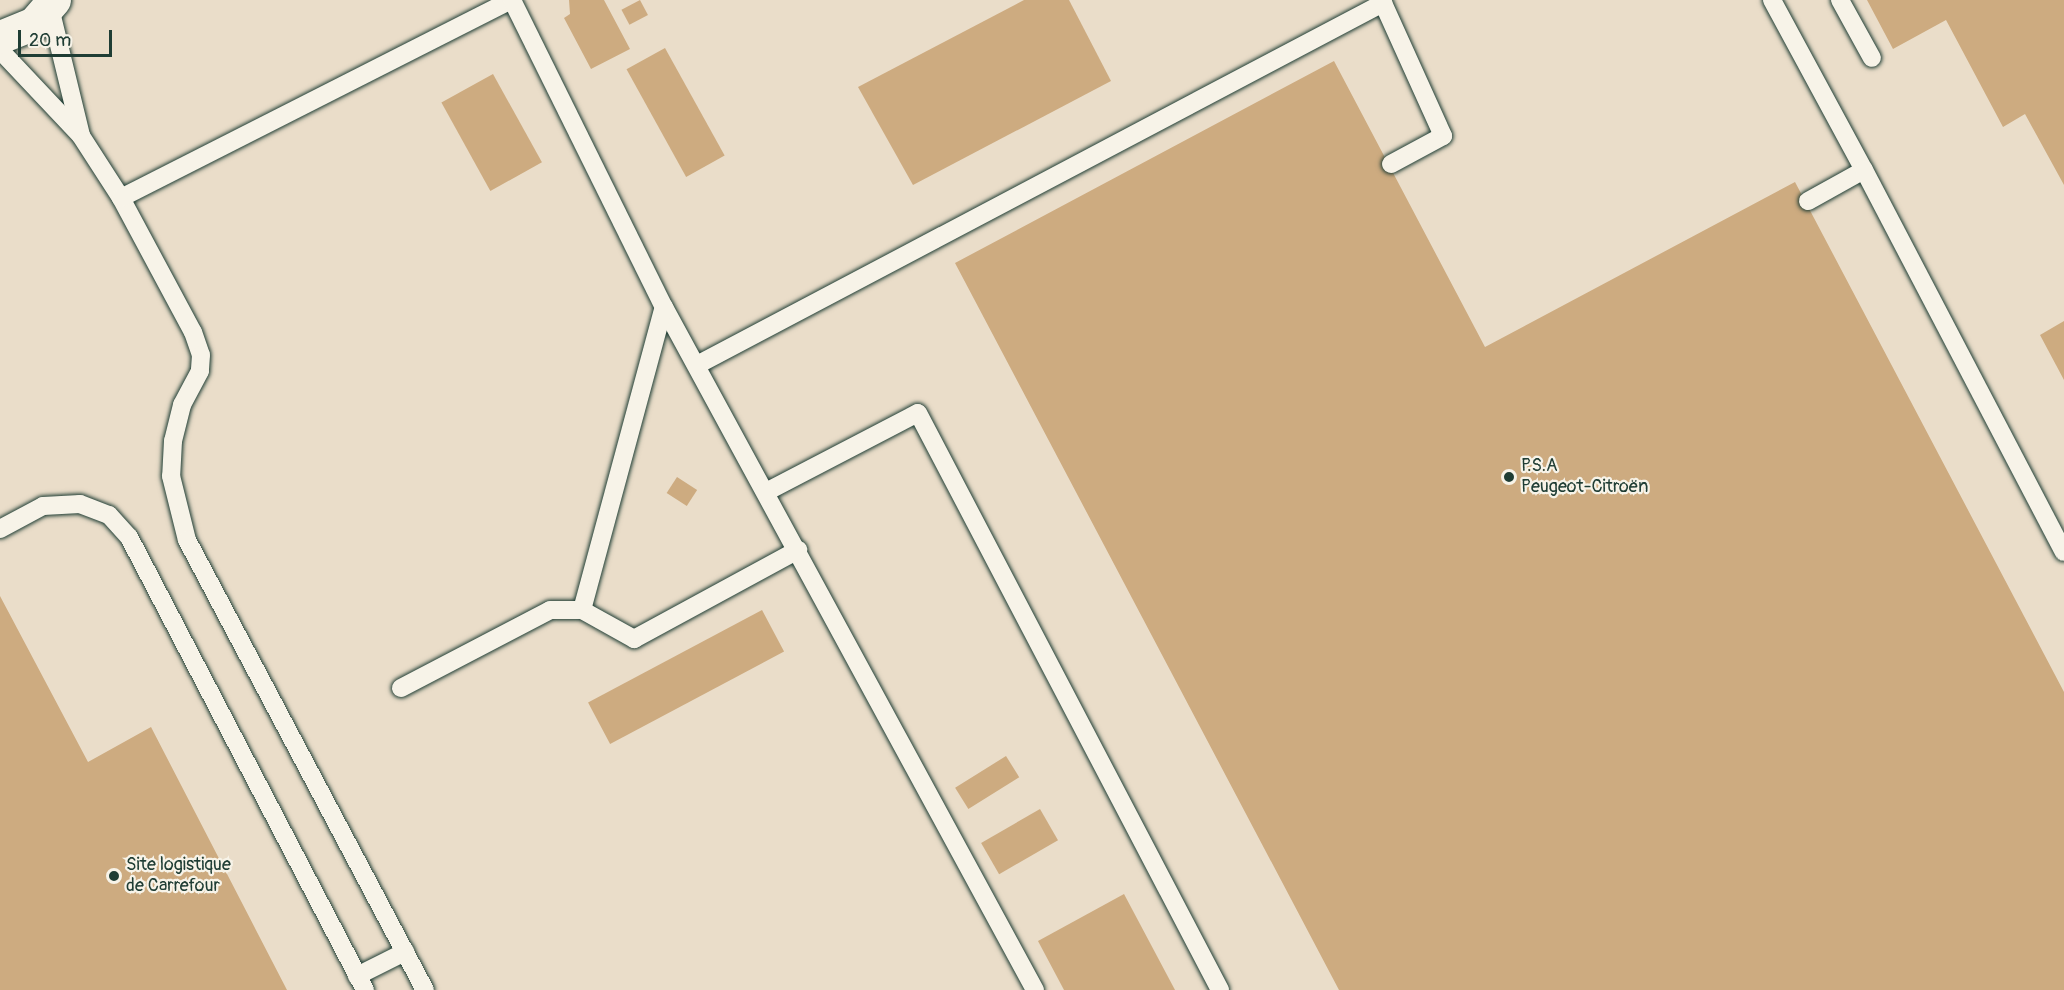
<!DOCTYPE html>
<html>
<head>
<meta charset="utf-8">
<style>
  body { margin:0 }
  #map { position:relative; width:2064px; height:990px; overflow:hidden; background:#f7f3e8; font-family:Pangolin,sans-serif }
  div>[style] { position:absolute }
  .built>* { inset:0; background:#eaddc9; transform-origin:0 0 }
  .building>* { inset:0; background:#cdab80; transform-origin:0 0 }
  .roads { filter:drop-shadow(0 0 2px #1f3d34) drop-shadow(0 0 2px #1f3d34) }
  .service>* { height:18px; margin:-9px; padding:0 9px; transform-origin:9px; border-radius:9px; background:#f7f3e8 }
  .tertiary>* { height:33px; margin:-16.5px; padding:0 16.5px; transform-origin:16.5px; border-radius:16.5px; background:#f7f3e8 }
  .dots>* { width:16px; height:16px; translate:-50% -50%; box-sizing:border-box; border:3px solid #f7f3e8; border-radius:50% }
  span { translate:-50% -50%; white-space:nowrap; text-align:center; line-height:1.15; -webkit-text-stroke:4.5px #f7f3e8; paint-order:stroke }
  .poi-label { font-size:18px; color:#1f3d34 }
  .left { translate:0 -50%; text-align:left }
  .scale { position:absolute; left:18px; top:30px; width:94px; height:27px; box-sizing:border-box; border:3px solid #1f3d34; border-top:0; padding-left:8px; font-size:18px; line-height:21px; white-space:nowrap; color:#1f3d34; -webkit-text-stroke:4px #f7f3e8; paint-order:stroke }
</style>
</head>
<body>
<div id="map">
  <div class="built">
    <div style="left:0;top:0;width:2064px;height:990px"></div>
  </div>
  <div class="building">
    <div style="clip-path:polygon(569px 0,604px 0,630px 49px,591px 69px,564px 18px,570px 14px)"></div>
    <div style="left:640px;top:0;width:17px;height:21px;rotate:62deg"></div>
    <div style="clip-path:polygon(1024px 0,1069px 0,1111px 81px,913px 185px,858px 87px)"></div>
    <div style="clip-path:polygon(1867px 0,2064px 0,2064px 185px,2025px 114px,2003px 127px,1946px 20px,1893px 49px)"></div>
    <div style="left:665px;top:48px;width:123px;height:44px;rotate:61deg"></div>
    <div style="clip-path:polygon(1334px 61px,1485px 347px,1795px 182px,2064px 692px,2064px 990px,1339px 990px,955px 263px)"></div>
    <div style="left:493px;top:74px;width:101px;height:59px;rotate:61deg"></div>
    <div style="clip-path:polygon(2064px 321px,2064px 380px,2040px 335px)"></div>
    <div style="left:677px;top:477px;width:24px;height:19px;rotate:33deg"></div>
    <div style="clip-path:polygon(0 596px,88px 762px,151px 727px,287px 990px,0 990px)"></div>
    <div style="left:762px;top:610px;width:47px;height:197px;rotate:62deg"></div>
    <div style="left:1006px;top:756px;width:25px;height:60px;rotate:58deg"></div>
    <div style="left:1040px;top:809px;width:36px;height:68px;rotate:60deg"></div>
    <div style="clip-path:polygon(1124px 894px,1175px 990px,1064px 990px,1038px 941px)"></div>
  </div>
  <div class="roads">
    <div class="service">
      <div style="left:1772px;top:0;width:193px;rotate:61.6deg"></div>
      <div style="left:1864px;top:170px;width:64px;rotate:151deg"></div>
      <div style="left:1840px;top:0;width:66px;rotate:61.1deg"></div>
      <div style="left:50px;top:8px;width:131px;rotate:76.3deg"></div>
      <div style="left:0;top:50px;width:118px;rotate:46.7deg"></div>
      <div style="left:81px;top:136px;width:74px;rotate:57.2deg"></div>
      <div style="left:121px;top:198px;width:152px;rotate:61.8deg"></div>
      <div style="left:193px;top:332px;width:24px;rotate:71deg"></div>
      <div style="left:201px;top:355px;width:16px;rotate:94deg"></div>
      <div style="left:200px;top:371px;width:38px;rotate:118deg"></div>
      <div style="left:182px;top:405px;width:37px;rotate:104deg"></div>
      <div style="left:173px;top:441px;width:35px;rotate:93deg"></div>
      <div style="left:171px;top:476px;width:66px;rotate:76deg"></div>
      <div style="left:187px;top:540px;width:509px;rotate:62.13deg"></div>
      <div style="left:1864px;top:170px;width:431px;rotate:62.4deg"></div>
      <div style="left:121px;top:198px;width:438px;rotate:-26.9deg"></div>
      <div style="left:512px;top:0;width:343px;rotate:63.7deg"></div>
      <div style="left:664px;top:307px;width:777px;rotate:61.49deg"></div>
      <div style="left:697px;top:365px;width:776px;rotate:-27.82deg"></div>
      <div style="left:1383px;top:3px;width:146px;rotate:65.7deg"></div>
      <div style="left:1443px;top:136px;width:59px;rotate:151.7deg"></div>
      <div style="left:766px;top:492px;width:171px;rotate:-27.5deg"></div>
      <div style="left:918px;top:413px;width:651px;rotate:62.37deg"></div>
      <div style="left:0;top:529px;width:49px;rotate:-28.1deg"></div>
      <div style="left:43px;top:506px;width:37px;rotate:-3deg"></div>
      <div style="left:80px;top:504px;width:31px;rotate:21deg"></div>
      <div style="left:109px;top:515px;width:30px;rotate:48deg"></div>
      <div style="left:129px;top:537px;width:511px;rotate:62.48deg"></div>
      <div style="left:582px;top:610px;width:60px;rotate:29.1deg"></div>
      <div style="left:634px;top:639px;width:187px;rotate:-28.5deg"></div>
      <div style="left:401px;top:688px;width:168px;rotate:-27.6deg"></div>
      <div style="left:550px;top:610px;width:32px"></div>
      <div style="left:582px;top:610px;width:314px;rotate:-74.9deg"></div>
      <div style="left:357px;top:976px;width:54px;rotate:-26.6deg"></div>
    </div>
    <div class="tertiary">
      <div style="left:0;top:37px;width:35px;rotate:-22deg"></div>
      <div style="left:33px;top:24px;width:32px;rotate:-49deg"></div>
    </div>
  </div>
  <div class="dots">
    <div style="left:1509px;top:477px;background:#1f3d34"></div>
    <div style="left:114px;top:876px;background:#1f3d34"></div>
  </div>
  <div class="poi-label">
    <span class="left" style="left:1521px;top:477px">P.S.A<br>Peugeot-Citroën</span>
    <span class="left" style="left:126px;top:876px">Site logistique<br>de Carrefour</span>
  </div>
  <div class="scale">20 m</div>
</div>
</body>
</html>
